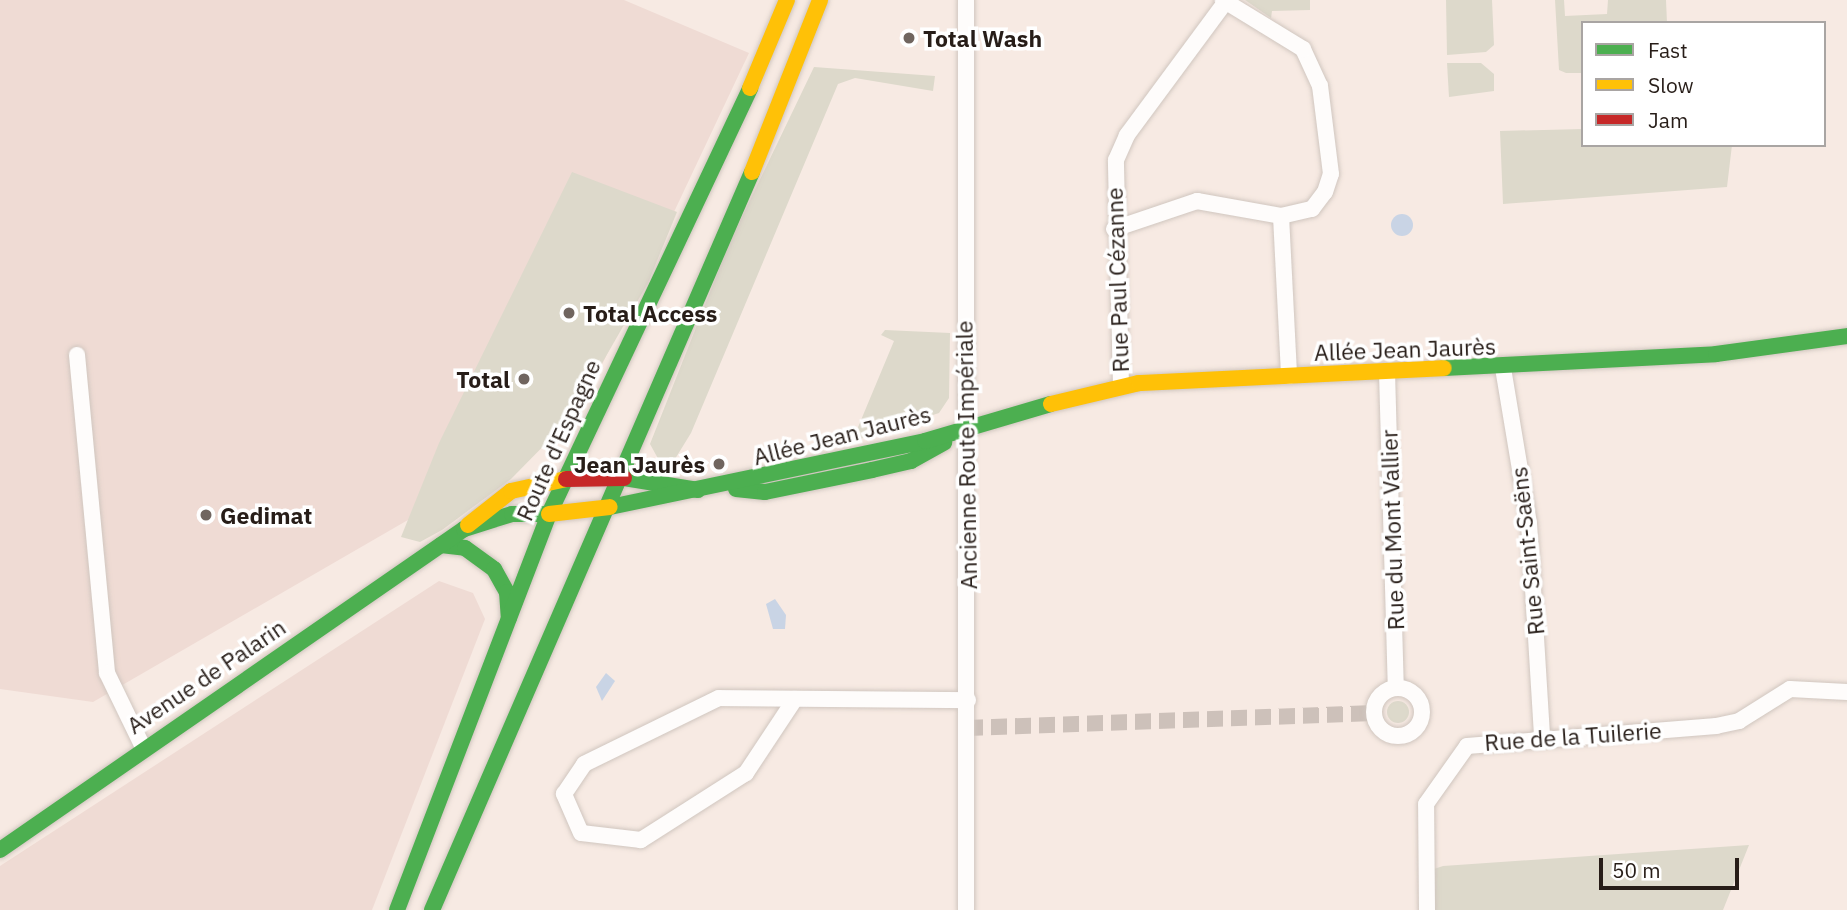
<!DOCTYPE html>
<html>
<head>
<meta charset="utf-8">
<style>
  body { margin:0 }
  #map { position:relative; width:1847px; height:910px; overflow:hidden; background:#f7eae3; font-family:"IBM Plex Sans",sans-serif }
  div>[style] { position:absolute }
  .industrial>* { inset:0; background:#efdbd4 }
  .green>* { inset:0; background:#ddd9cb }
  .round { border-radius:50% }
  .water>* { inset:0; background:#c9d4e5 }
  .street-tunnel>* { height:16px; margin-top:-8px; transform-origin:0; background:repeating-linear-gradient(90deg,#cdc1ba 0 16px,transparent 0 24px) }
  .roads { filter:drop-shadow(0 0 2px #d0c6bf) drop-shadow(0 0 2px #d0c6bf) }
  .street>* { height:16px; margin:-8px; padding:0 8px; transform-origin:8px; border-radius:8px; background:#fefcfb }
  .street>.ring { margin:-8px; padding:0; box-sizing:content-box; background:none; border:16px solid #fefcfb; border-radius:50% }
  .fast>* { height:16px; margin:-8px; padding:0 8px; transform-origin:8px; border-radius:8px; background:#4caf50 }
  .slow>* { height:16px; margin:-8px; padding:0 8px; transform-origin:8px; border-radius:8px; background:#ffc107 }
  .jam>* { height:16px; margin:-8px; padding:0 8px; transform-origin:8px; border-radius:8px; background:#c62828 }
  .dots>* { width:19px; height:19px; translate:-50% -50%; box-sizing:border-box; border:4px solid #fff; border-radius:50% }
  span { translate:-50% -50%; white-space:nowrap; text-align:center; line-height:1.15; -webkit-text-stroke:7px #fff; paint-order:stroke }
  .poi-label { font-size:23px; color:#271d18; font-weight:700 }
  .left { translate:0 -50%; text-align:left }
  .right { translate:-100% -50%; text-align:right }
  .street-label { font-size:23px; color:#271d18 }
  .legend { position:absolute; left:1581px; top:21px; width:245px; height:126px; box-sizing:border-box; background:#fff; border:2px solid #a9a5a3; margin:0; padding:9px 12px; list-style:none; font-size:21px; color:#271d18 }
  .legend li { display:flex; align-items:center; gap:14px; height:35px }
  .legend b { width:35px; border:2px solid #a9a5a3 }
  .scale { position:absolute; left:1599px; top:858px; width:140px; height:32px; box-sizing:border-box; border:4px solid #271d18; border-top:0; padding-left:9px; font-size:21px; line-height:24px; white-space:nowrap; color:#271d18; -webkit-text-stroke:5px #fff; paint-order:stroke }
</style>
</head>
<body>
<div id="map">
  <div class="industrial">
    <div style="clip-path:polygon(0 0,624px 0,749px 53px,574px 424px,93px 702px,0 689px)"></div>
    <div style="clip-path:polygon(439px 581px,473px 593px,485px 619px,372px 910px,0 910px,0 866px)"></div>
  </div>
  <div class="green">
    <div style="clip-path:polygon(1245px 0,1310px 0,1310px 10px,1272px 11px,1271px 18px)"></div>
    <div style="clip-path:polygon(1446px 0,1492px 0,1494px 45px,1486px 52px,1447px 55px)"></div>
    <div style="clip-path:polygon(1555px 0,1564px 0,1565px 16px,1607px 14px,1608px 0,1666px 0,1667px 23px,1583px 23px,1583px 73px,1566px 73px,1559px 70px)"></div>
    <div style="clip-path:polygon(1481px 63px,1494px 74px,1494px 91px,1449px 97px,1447px 63px)"></div>
    <div style="clip-path:polygon(814px 67px,935px 76px,933px 91px,855px 78px,838px 84px,691px 433px,675px 459px,661px 464px,650px 444px,729px 244px)"></div>
    <div style="clip-path:polygon(1583px 129px,1583px 145px,1732px 145px,1727px 187px,1503px 204px,1500px 131px)"></div>
    <div style="clip-path:polygon(572px 172px,677px 212px,648px 283px,570px 419px,511px 479px,442px 530px,420px 542px,401px 537px,439px 443px)"></div>
    <div style="clip-path:polygon(885px 330px,950px 333px,949px 398px,939px 413px,860px 439px,856px 432px,894px 341px,881px 335px)"></div>
    <div class="round" style="left:1387px;top:701px;width:22px;height:22px"></div>
    <div style="clip-path:polygon(1749px 845px,1723px 910px,1434px 910px,1434px 869px,1443px 866px)"></div>
  </div>
  <div class="water">
    <div class="round" style="left:1391px;top:214px;width:22px;height:22px"></div>
    <div style="clip-path:polygon(775px 599px,786px 615px,785px 629px,773px 629px,766px 604px)"></div>
    <div style="clip-path:polygon(606px 673px,615px 681px,602px 701px,596px 687px)"></div>
  </div>
  <div class="street-tunnel">
    <div style="left:967px;top:728px;width:407px;rotate:-2.1deg"></div>
  </div>
  <div class="roads">
    <div class="street">
      <div style="left:1281px;top:216px;width:160px;rotate:87.1deg"></div>
      <div style="left:1114px;top:229px;width:88px;rotate:-18.6deg"></div>
      <div style="left:1197px;top:201px;width:85px;rotate:10.1deg"></div>
      <div style="left:1281px;top:216px;width:32px;rotate:-13deg"></div>
      <div style="left:1312px;top:209px;width:21px;rotate:-53deg"></div>
      <div style="left:1325px;top:192px;width:19px;rotate:-72deg"></div>
      <div style="left:1331px;top:174px;width:89px;rotate:-97.1deg"></div>
      <div style="left:1320px;top:86px;width:41px;rotate:-114.7deg"></div>
      <div style="left:1303px;top:49px;width:94px;rotate:-148.5deg"></div>
      <div style="left:77px;top:355px;width:319px;rotate:84.6deg"></div>
      <div style="left:107px;top:673px;width:82px;rotate:64.1deg"></div>
      <div style="left:1503px;top:368px;width:157px;rotate:80.5deg"></div>
      <div style="left:1529px;top:523px;width:213px;rotate:86.5deg"></div>
      <div style="left:1387px;top:372px;width:316px;rotate:88.4deg"></div>
      <div style="left:1121px;top:386px;width:226px;rotate:-91.3deg"></div>
      <div style="left:1116px;top:160px;width:27px;rotate:-66deg"></div>
      <div style="left:1127px;top:135px;width:168px;rotate:-53.5deg"></div>
      <div class="ring" style="left:1374px;top:688px;width:32px;height:32px"></div>
      <div style="left:795px;top:699px;width:89px;rotate:123.5deg"></div>
      <div style="left:746px;top:773px;width:125px;rotate:147.5deg"></div>
      <div style="left:641px;top:840px;width:60px;rotate:-173.3deg"></div>
      <div style="left:581px;top:833px;width:43px;rotate:-113.6deg"></div>
      <div style="left:564px;top:794px;width:36px;rotate:-56deg"></div>
      <div style="left:584px;top:764px;width:150px;rotate:-26.1deg"></div>
      <div style="left:719px;top:698px;width:249px;rotate:0.5deg"></div>
      <div style="left:966px;top:910px;width:910px;rotate:-90deg"></div>
      <div style="left:1427px;top:910px;width:106px;rotate:-90.5deg"></div>
      <div style="left:1426px;top:804px;width:71px;rotate:-54.7deg"></div>
      <div style="left:1467px;top:746px;width:250px;rotate:-4.6deg"></div>
      <div style="left:1716px;top:726px;width:24px;rotate:-12deg"></div>
      <div style="left:1739px;top:721px;width:60px;rotate:-32.1deg"></div>
      <div style="left:1790px;top:689px;width:57px;rotate:3deg"></div>
    </div>
    <div class="fast">
      <div style="left:1444px;top:368px;width:272px;rotate:-2.9deg"></div>
      <div style="left:1716px;top:354px;width:132px;rotate:-7.8deg"></div>
      <div style="left:624px;top:478px;width:75px;rotate:9.2deg"></div>
      <div style="left:736px;top:489px;width:29px;rotate:6deg"></div>
      <div style="left:765px;top:492px;width:109px;rotate:-11.6deg"></div>
      <div style="left:872px;top:470px;width:40px;rotate:-13deg"></div>
      <div style="left:911px;top:461px;width:38px;rotate:-29deg"></div>
      <div style="left:610px;top:507px;width:322px;rotate:-11.8deg"></div>
      <div style="left:925px;top:441px;width:131px;rotate:-16.4deg"></div>
      <div style="left:441px;top:545px;width:24px;rotate:7deg"></div>
      <div style="left:465px;top:548px;width:36px;rotate:36deg"></div>
      <div style="left:494px;top:569px;width:26px;rotate:61deg"></div>
      <div style="left:507px;top:592px;width:26px;rotate:86deg"></div>
      <div style="left:0;top:850px;width:564px;rotate:-34.68deg"></div>
      <div style="left:464px;top:529px;width:50px;rotate:-17.4deg"></div>
      <div style="left:512px;top:514px;width:37px"></div>
      <div style="left:397px;top:910px;width:424px;rotate:-69deg"></div>
      <div style="left:549px;top:514px;width:471px;rotate:-64.7deg"></div>
      <div style="left:432px;top:910px;width:804px;rotate:-66.56deg"></div>
    </div>
    <div class="slow">
      <div style="left:750px;top:88px;width:95px;rotate:-67.2deg"></div>
      <div style="left:752px;top:172px;width:185px;rotate:-68.4deg"></div>
      <div style="left:1051px;top:404px;width:90px;rotate:-13.4deg"></div>
      <div style="left:1139px;top:383px;width:305px;rotate:-2.8deg"></div>
      <div style="left:549px;top:514px;width:61px;rotate:-6.5deg"></div>
      <div style="left:468px;top:525px;width:55px;rotate:-38.3deg"></div>
      <div style="left:511px;top:491px;width:56px;rotate:-12.3deg"></div>
    </div>
    <div class="jam">
      <div style="left:566px;top:479px;width:58px;rotate:-1deg"></div>
    </div>
  </div>
  <div class="dots">
    <div style="left:909px;top:38px;background:#70655f"></div>
    <div style="left:569px;top:313px;background:#70655f"></div>
    <div style="left:524px;top:379px;background:#70655f"></div>
    <div style="left:719px;top:464px;background:#70655f"></div>
    <div style="left:206px;top:515px;background:#70655f"></div>
  </div>
  <div class="poi-label">
    <span class="left" style="left:923px;top:38px">Total Wash</span>
    <span class="left" style="left:583px;top:313px">Total Access</span>
    <span class="right" style="left:510px;top:379px">Total</span>
    <span class="right" style="left:705px;top:464px">Jean Jaurès</span>
    <span class="left" style="left:220px;top:515px">Gedimat</span>
  </div>
  <div class="street-label">
    <span style="left:1117px;top:280px;rotate:-92deg">Rue Paul Cézanne</span>
    <span style="left:1405px;top:349px;rotate:-2deg">Allée Jean Jaurès</span>
    <span style="left:842px;top:435px;rotate:-14deg">Allée Jean Jaurès</span>
    <span style="left:558px;top:440px;rotate:-66deg">Route d'Espagne</span>
    <span style="left:966px;top:455px;rotate:-91deg">Ancienne Route Impériale</span>
    <span style="left:1392px;top:530px;rotate:-92deg">Rue du Mont Vallier</span>
    <span style="left:1527px;top:551px;rotate:-96deg">Rue Saint-Saëns</span>
    <span style="left:206px;top:676px;rotate:-34deg">Avenue de Palarin</span>
    <span style="left:1573px;top:736px;rotate:-4deg">Rue de la Tuilerie</span>
  </div>
  <ul class="legend">
  <li><b style="height:9px;background:#4caf50"></b>Fast</li>
  <li><b style="height:9px;background:#ffc107"></b>Slow</li>
  <li><b style="height:9px;background:#c62828"></b>Jam</li>
  </ul>
  <div class="scale">50 m</div>
</div>
</body>
</html>
